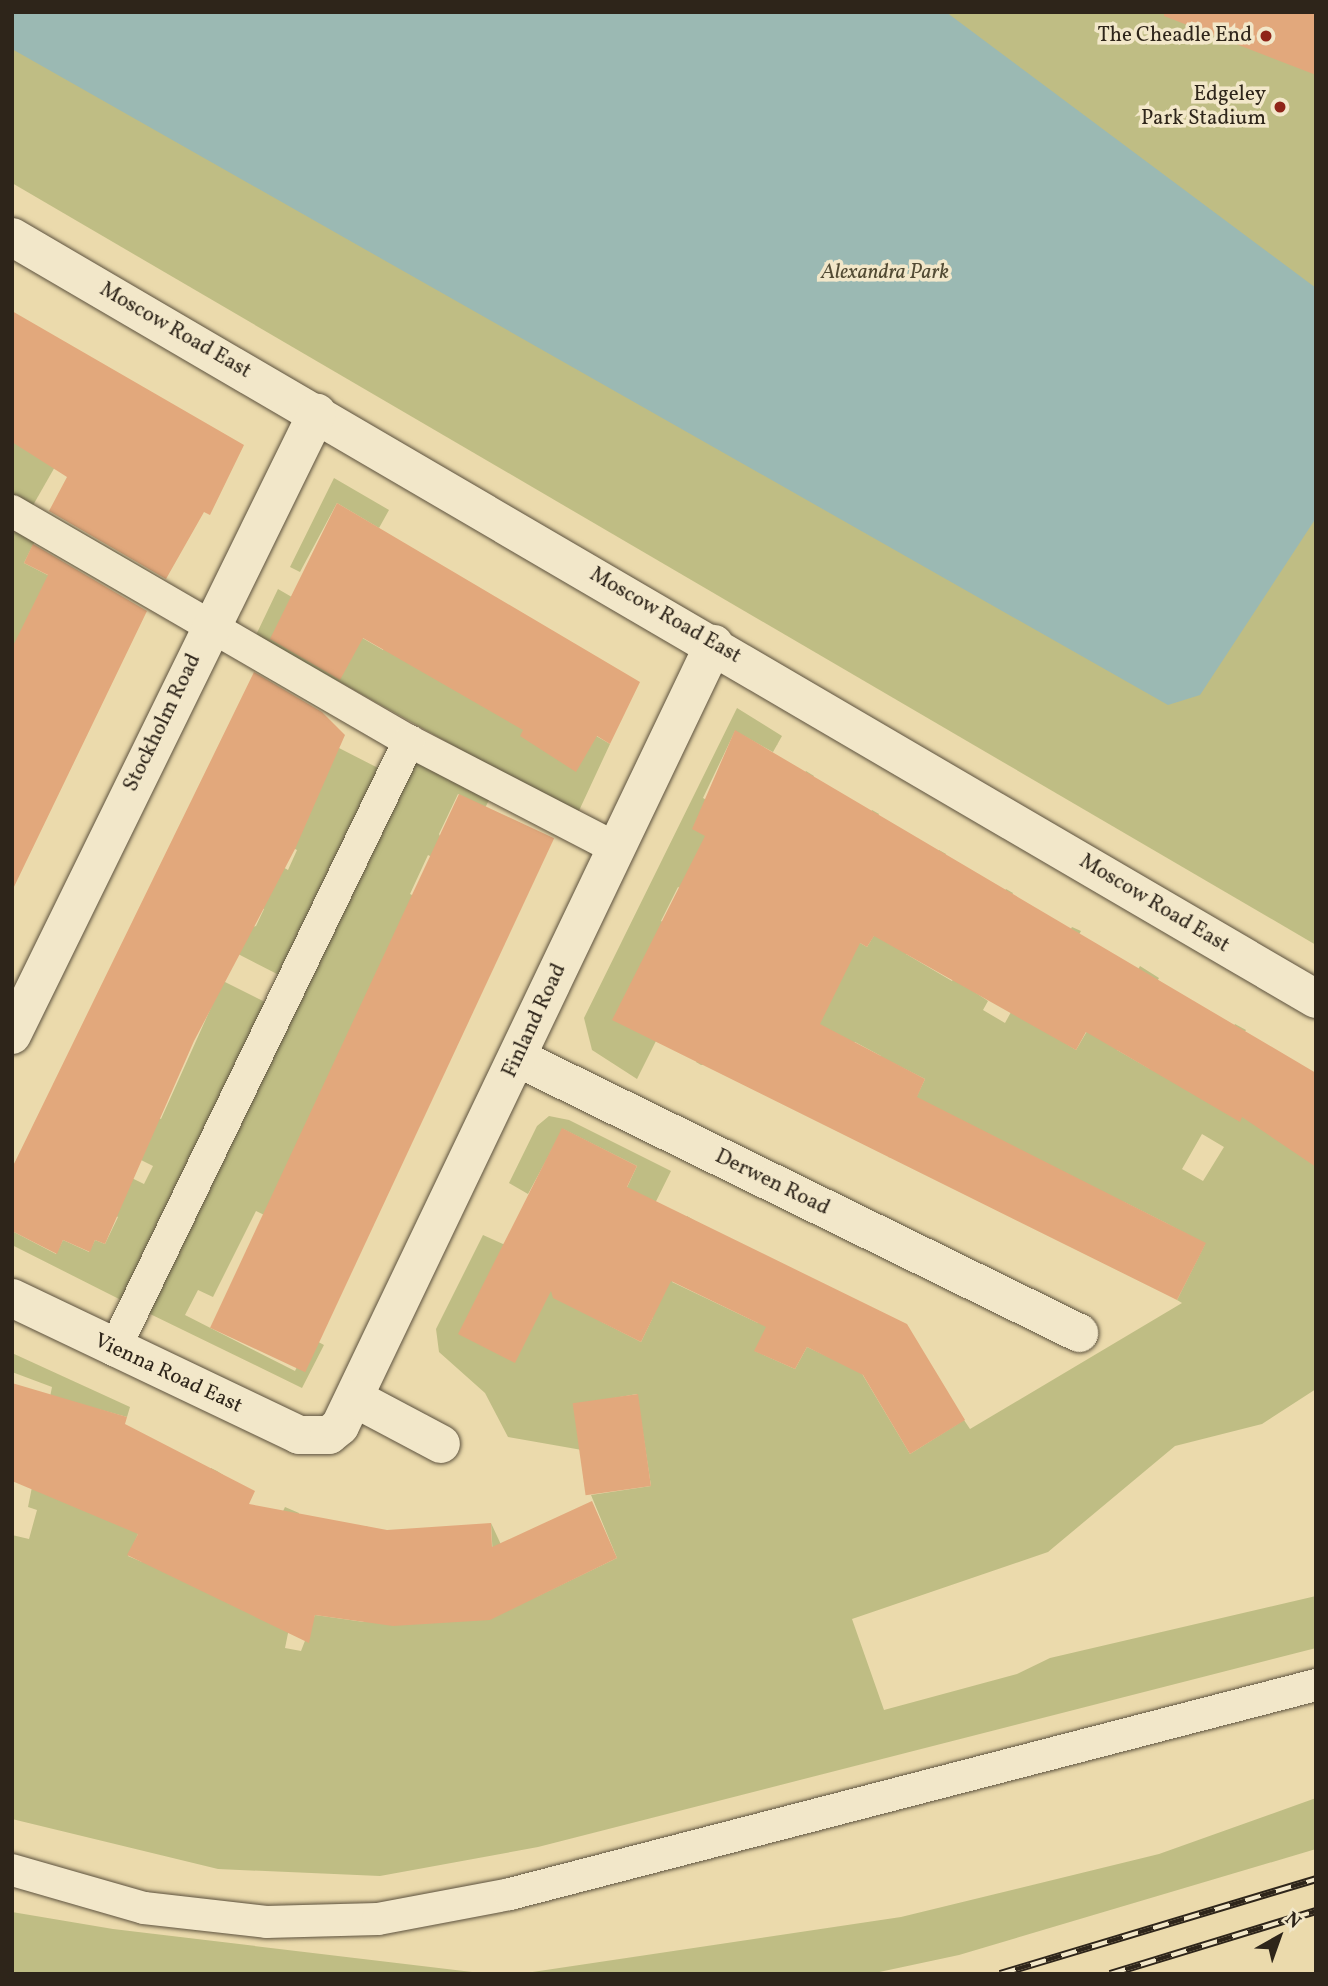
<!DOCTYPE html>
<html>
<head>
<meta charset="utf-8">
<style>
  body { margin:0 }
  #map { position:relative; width:1328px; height:1986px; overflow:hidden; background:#ebdaac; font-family:Vollkorn,serif }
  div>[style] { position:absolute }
  .green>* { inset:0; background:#bfbd84 }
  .water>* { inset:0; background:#9bb9b3 }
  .building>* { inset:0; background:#e2a87c; transform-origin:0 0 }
  .roads { filter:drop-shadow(0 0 2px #5d523e) drop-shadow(0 0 2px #5d523e) }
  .lane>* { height:32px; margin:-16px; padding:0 16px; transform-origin:16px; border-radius:16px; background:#f2e7c9 }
  .street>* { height:38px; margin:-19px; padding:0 19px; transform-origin:19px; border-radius:19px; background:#f2e7c9 }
  .rail>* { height:8px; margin-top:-4px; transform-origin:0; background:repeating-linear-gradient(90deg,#f2e7c9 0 16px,#2e251a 0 32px); box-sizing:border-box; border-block:2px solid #2e251a }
  .dots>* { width:19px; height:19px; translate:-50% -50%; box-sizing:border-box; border:4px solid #f2e7c9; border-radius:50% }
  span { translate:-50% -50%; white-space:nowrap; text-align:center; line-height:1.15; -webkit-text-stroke:7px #f2e7c9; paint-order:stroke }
  .poi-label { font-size:21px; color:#2e251a }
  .right { translate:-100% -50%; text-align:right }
  .park-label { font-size:21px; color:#524b34; font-style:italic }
  .street-label { font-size:21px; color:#2e251a }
  .frame { position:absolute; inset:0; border:14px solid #2e251a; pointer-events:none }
  .north { position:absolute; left:1244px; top:1902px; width:70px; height:70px; -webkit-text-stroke:5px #f2e7c9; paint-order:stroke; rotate:40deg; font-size:19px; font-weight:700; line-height:28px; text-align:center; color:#2e251a }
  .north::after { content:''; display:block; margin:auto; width:24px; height:32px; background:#2e251a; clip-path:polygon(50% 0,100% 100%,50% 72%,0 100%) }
</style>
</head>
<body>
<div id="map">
  <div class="green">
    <div style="clip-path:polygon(12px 12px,1316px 12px,1316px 945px,12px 183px)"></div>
    <div style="clip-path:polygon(12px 429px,72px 437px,32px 507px,12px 496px)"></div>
    <div style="clip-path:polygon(334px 478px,389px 510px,379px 528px,337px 503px,300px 572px,290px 567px)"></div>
    <div style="clip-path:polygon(23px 531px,36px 539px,24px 563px,75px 589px,12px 659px,12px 533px)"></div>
    <div style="clip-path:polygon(278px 589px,383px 650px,400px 622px,610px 744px,577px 815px,256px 635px)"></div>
    <div style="clip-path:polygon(evenodd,737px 708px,782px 736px,773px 752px,735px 731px,703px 798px,769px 835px,806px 771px,814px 776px,777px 838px,836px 872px,872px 810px,879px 814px,844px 876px,848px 936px,867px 947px,891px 907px,901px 912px,939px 850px,946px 854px,910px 916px,906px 954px,952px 981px,1006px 889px,1013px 893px,977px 956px,973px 991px,988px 1001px,983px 1010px,1005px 1023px,1026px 985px,1036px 990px,1072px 927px,1081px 931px,1046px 992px,1057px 1038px,1076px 1050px,1093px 1021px,1104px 1027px,1140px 966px,1159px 978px,1117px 1050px,1150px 1069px,1206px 1072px,1235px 1024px,1246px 1030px,1216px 1078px,1316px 1167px,1316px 1389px,1262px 1424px,1175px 1446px,1048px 1552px,852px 1619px,884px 1710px,1017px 1674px,1050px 1658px,1316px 1596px,1316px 1648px,538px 1847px,380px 1876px,218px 1869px,12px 1819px,12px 1535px,29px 1539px,37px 1510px,28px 1507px,52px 1387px,12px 1372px,12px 1353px,130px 1407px,127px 1417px,98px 1409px,138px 1534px,128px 1556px,142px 1562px,178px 1534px,211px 1468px,217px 1471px,223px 1475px,188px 1542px,237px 1607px,285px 1507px,299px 1513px,282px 1585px,297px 1589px,285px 1648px,301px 1651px,315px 1615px,364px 1622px,354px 1599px,366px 1526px,495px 1594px,491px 1523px,524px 1594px,536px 1597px,617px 1558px,591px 1495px,651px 1486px,637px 1394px,574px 1405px,582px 1450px,508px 1437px,485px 1393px,439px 1352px,436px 1329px,483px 1235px,503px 1244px,616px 1211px,637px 1166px,563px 1129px,528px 1194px,509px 1183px,537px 1126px,549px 1116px,569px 1120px,671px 1171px,634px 1246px,665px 1262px,687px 1216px,700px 1224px,672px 1282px,758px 1323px,786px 1266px,795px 1271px,755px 1351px,795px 1369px,807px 1347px,861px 1372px,910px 1454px,964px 1420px,970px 1429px,1182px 1303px,1177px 1300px,1205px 1244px,1166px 1223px,1124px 1202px,888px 1157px,925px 1079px,885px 1059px,871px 1078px,881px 1056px,855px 1042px,701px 1065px,696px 1062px,725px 1007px,656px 1041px,637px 1079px,592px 1050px,584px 1018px,737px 708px,678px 887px,690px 893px,705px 946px,661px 921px,678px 887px,737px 708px,1202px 1134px,1224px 1147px,1203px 1181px,1182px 1169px,1202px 1134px,737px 708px,653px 1317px,641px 1342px,602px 1322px,653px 1317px)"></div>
    <div style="clip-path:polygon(339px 748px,382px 770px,281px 976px,209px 939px,256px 926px,264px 909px,232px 893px,279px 865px,288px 870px,297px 850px,260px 831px)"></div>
    <div style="clip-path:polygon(423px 761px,491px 796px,485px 808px,458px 794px,439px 834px,456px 869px,428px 855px,410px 894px,437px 907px,283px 1224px,256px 1211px,213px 1297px,198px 1290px,185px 1315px,295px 1371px,311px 1338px,324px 1345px,302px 1388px,146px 1312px,412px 765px)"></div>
    <div style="clip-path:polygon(223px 981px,267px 1003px,123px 1301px,12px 1245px,12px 1231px,56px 1254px,63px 1240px,89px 1252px,95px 1240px,105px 1244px,118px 1217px,110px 1213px,101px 1163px,144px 1184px,153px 1166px,137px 1158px,128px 1104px,161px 1119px)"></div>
    <div style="clip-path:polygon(1316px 1798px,1316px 1849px,959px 1955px,870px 1974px,519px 1974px,901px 1917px,1159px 1854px)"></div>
    <div style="clip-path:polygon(12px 1912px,113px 1929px,489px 1974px,12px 1974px)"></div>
  </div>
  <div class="water">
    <div style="clip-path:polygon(12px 12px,946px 12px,1316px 288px,1316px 518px,1200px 695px,1168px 705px,12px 49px)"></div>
  </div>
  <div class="building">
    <div style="clip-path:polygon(1164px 12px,1316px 12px,1316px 75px,1164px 16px)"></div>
    <div style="clip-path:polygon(12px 311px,244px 445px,210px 515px,204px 512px,166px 579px,49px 511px,67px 477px,12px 442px)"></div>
    <div style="clip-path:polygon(337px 503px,640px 682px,610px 744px,597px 736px,576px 772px,520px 736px,523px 730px,363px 638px,340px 680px,270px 639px)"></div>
    <div style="clip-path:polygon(33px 544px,147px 611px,12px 891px,12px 648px,48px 575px,24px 563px)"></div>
    <div style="clip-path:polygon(254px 672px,322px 712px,345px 735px,295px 849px,194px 1041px,105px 1244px,95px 1240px,90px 1252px,63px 1240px,57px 1254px,12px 1231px,12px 1168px)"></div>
    <div style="clip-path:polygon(735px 730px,1316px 1073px,1316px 1167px,1242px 1117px,1240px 1122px,1086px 1032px,1076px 1050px,874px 936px,867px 947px,860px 943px,820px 1024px,925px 1079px,917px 1097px,1206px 1243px,1177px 1300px,612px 1020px,705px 836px,692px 829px)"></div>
    <div style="left:459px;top:794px;width:105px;height:589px;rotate:25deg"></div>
    <div style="clip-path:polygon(562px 1128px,637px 1166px,627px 1187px,907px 1324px,965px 1420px,910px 1454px,863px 1375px,807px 1347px,795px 1369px,754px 1351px,766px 1327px,671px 1281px,641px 1342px,553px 1298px,551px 1291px,515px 1363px,458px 1334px)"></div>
    <div style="clip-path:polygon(12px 1383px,127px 1417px,125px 1424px,255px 1491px,249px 1504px,387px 1530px,491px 1523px,492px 1547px,592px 1501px,617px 1558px,490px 1620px,393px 1626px,315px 1615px,309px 1643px,127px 1555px,138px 1534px,12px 1481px)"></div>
    <div style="left:638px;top:1394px;width:93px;height:66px;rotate:82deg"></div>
  </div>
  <div class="roads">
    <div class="lane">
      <div style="left:12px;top:511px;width:459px;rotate:30.1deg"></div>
      <div style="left:409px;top:741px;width:234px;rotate:27.4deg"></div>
      <div style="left:114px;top:1350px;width:677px;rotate:-64.15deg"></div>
      <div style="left:12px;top:1870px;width:137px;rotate:16.1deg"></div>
      <div style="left:144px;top:1908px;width:123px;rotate:6.5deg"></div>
      <div style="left:266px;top:1922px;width:112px;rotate:-1.5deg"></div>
      <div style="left:378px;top:1919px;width:134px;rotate:-10.7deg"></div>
      <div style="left:510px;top:1894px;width:833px;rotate:-14.54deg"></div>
    </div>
    <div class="street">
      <div style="left:12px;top:237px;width:1510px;rotate:30.3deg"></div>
      <div style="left:12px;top:1035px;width:693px;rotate:-63.88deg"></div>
      <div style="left:518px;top:1058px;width:625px;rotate:26.11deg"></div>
      <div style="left:12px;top:1298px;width:318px;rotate:25.5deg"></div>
      <div style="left:299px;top:1435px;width:30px"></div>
      <div style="left:329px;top:1435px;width:14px;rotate:-39deg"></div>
      <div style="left:340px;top:1426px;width:867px;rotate:-64.44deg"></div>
      <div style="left:356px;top:1399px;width:96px;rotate:27.9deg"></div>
    </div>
  </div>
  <div class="rail">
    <div style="left:1000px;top:1974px;width:330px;rotate:-16.7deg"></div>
    <div style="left:1110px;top:1974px;width:215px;rotate:-17deg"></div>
  </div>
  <div class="dots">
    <div style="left:1266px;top:36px;background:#8f2418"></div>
    <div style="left:1280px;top:107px;background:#8f2418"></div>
  </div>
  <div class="poi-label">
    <span class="right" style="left:1252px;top:36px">The Cheadle End</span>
    <span class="right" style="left:1266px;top:107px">Edgeley<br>Park Stadium</span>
  </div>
  <div class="park-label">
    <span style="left:885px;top:273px">Alexandra Park</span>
  </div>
  <div class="street-label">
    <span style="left:175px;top:331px;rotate:30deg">Moscow Road East</span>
    <span style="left:665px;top:616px;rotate:30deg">Moscow Road East</span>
    <span style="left:163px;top:723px;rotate:-64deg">Stockholm Road</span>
    <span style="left:1154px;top:904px;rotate:31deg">Moscow Road East</span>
    <span style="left:535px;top:1021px;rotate:-65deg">Finland Road</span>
    <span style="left:772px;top:1183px;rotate:26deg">Derwen Road</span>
    <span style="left:168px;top:1374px;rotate:25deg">Vienna Road East</span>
  </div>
  <div class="frame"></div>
  <div class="north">N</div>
</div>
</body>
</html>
